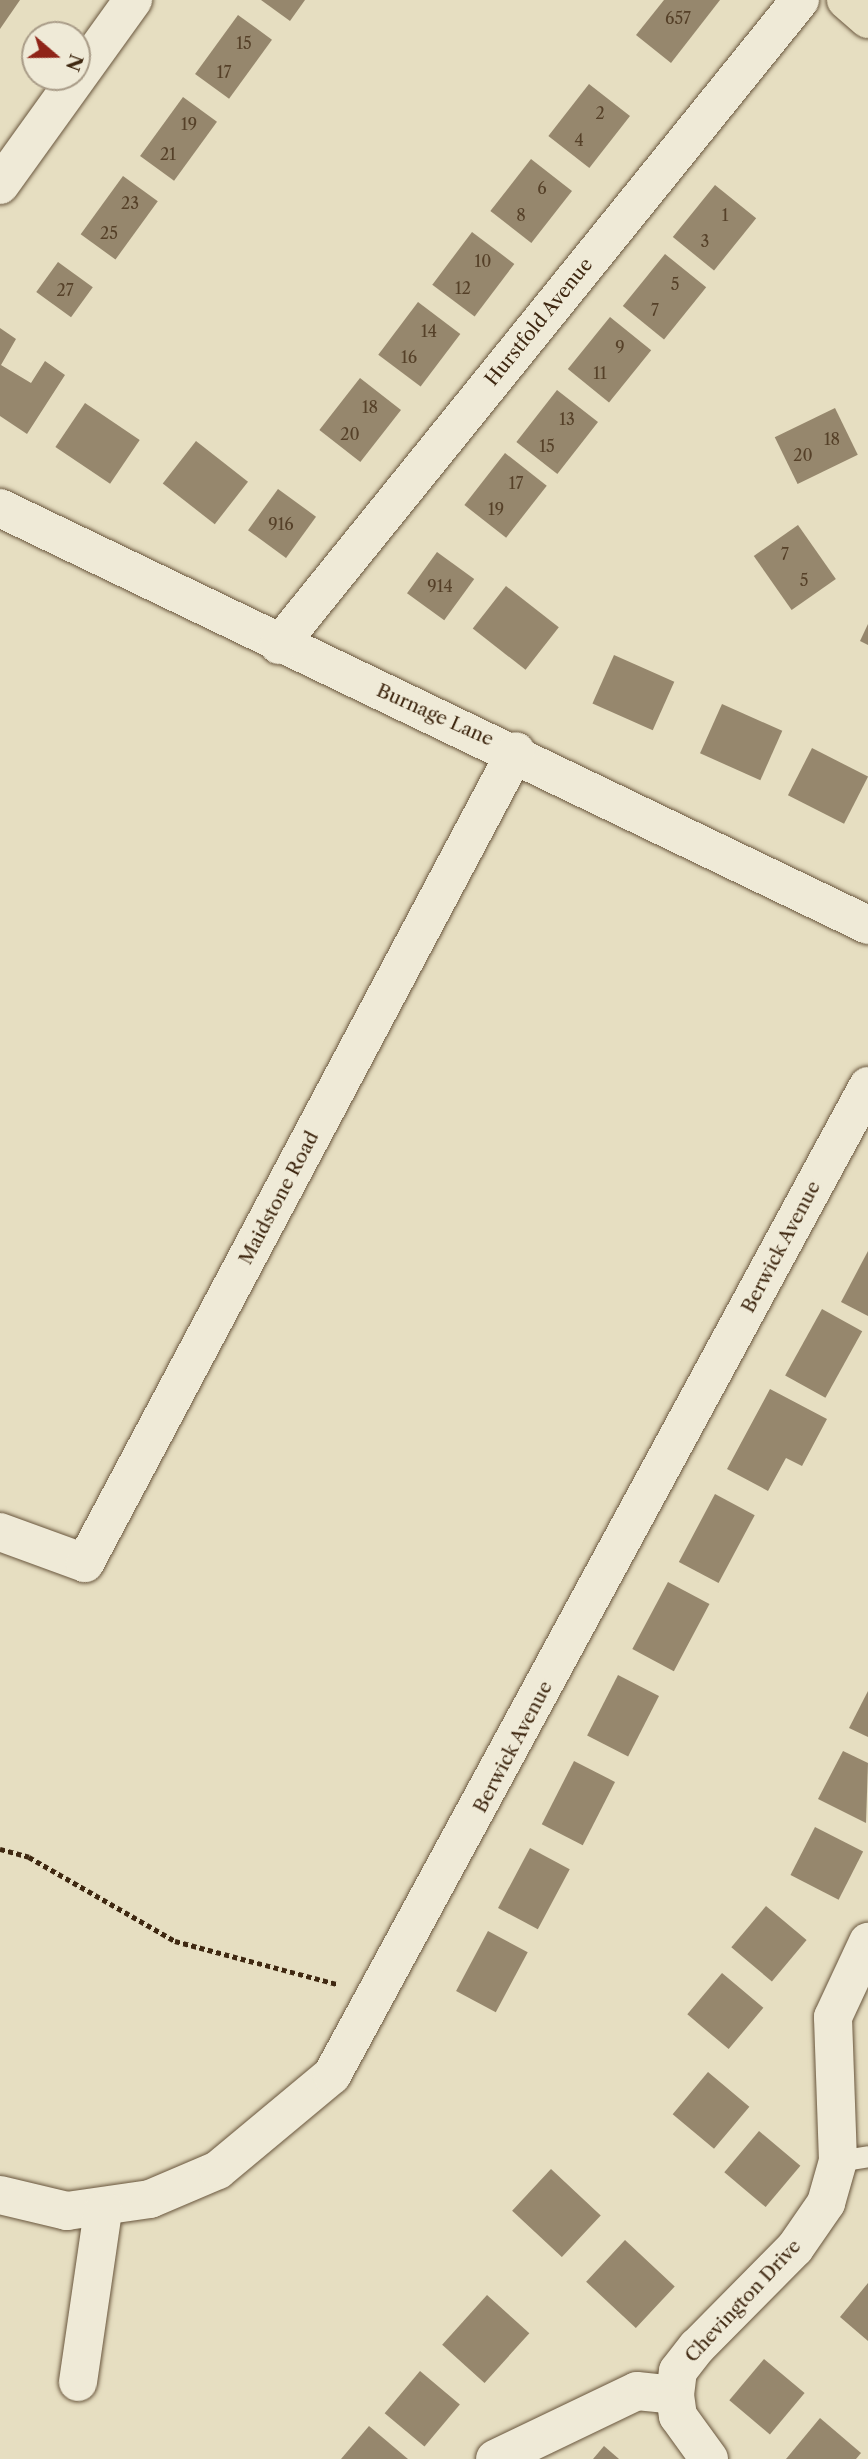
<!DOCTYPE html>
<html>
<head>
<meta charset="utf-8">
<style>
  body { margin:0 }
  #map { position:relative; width:868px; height:2459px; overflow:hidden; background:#e6dec1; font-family:"Libre Caslon Text",serif }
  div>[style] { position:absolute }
  .building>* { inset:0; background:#96876d; transform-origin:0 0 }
  .path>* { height:4.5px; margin-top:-2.25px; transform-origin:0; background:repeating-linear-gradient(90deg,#3f2811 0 5px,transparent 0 8.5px) }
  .roads { filter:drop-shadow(0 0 2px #69563d) drop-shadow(0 0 2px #69563d) }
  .lane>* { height:21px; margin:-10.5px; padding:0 10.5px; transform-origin:10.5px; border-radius:10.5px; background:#efead7 }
  .street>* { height:38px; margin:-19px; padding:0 19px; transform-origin:19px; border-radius:19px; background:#efead7 }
  .highway>* { height:38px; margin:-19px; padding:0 19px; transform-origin:19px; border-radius:19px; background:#e6dec1 }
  span { translate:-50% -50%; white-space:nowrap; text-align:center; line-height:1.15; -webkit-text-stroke:6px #efead7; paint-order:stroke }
  .number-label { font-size:16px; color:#554028 }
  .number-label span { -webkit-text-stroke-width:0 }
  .street-label { font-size:19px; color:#3f2811 }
  .north { position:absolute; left:21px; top:21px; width:70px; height:70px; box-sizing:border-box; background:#efead7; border:2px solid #a99c88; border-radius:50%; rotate:110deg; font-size:19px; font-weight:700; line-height:28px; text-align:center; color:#3f2811 }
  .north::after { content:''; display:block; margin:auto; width:24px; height:32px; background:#8f2418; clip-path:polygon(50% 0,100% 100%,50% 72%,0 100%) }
</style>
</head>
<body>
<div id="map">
  <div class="building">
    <div style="clip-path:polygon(0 0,20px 0,0 29px)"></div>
    <div style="clip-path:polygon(261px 0,305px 0,290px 21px)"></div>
    <div style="clip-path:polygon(664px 0,720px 0,671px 63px,636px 35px)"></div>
    <div style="left:238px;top:15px;width:42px;height:73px;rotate:36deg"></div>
    <div style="left:589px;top:84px;width:52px;height:66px;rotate:38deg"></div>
    <div style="left:183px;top:97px;width:42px;height:73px;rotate:36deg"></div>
    <div style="left:531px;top:159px;width:52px;height:66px;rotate:38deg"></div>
    <div style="left:123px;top:176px;width:43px;height:72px;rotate:36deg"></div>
    <div style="left:715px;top:185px;width:53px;height:67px;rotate:39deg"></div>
    <div style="left:472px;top:232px;width:53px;height:66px;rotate:37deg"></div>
    <div style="left:665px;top:254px;width:53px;height:67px;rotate:39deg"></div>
    <div style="left:58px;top:262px;width:43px;height:37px;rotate:36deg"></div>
    <div style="left:418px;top:302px;width:53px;height:66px;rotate:37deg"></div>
    <div style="left:610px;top:317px;width:53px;height:67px;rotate:39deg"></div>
    <div style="clip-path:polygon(0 328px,16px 339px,1px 365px,31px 383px,45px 361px,65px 375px,27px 434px,0 416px)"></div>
    <div style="left:360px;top:378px;width:52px;height:66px;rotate:38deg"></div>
    <div style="left:557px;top:390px;width:52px;height:66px;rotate:38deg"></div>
    <div style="left:85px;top:403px;width:66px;height:53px;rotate:34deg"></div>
    <div style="left:835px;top:408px;width:52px;height:67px;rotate:64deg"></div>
    <div style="left:196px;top:441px;width:66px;height:54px;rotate:38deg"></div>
    <div style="left:505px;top:453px;width:53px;height:66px;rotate:38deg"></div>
    <div style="left:278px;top:489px;width:47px;height:51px;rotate:36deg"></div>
    <div style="left:798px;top:525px;width:66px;height:54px;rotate:55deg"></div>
    <div style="left:437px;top:552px;width:46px;height:51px;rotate:36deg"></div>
    <div style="left:506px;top:586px;width:67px;height:54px;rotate:38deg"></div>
    <div style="clip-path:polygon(868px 624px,868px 645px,860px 641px)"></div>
    <div style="left:614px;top:655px;width:66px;height:53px;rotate:24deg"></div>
    <div style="left:722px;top:704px;width:66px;height:54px;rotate:24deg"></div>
    <div style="left:812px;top:748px;width:63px;height:53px;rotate:27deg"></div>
    <div style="clip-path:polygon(868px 1251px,868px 1316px,841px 1302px)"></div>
    <div style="left:822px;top:1309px;width:46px;height:76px;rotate:29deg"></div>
    <div style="clip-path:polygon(770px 1389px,827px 1419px,802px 1466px,786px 1458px,768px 1491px,727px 1469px)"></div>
    <div style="left:715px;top:1494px;width:45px;height:77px;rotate:28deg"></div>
    <div style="left:668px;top:1582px;width:47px;height:76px;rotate:28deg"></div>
    <div style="left:618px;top:1675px;width:46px;height:68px;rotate:27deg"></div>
    <div style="clip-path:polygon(868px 1691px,868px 1737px,849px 1728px)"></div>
    <div style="clip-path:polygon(843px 1751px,868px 1763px,866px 1823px,818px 1799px)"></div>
    <div style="left:574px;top:1761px;width:46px;height:71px;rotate:27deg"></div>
    <div style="left:815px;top:1827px;width:54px;height:54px;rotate:27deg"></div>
    <div style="left:530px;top:1848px;width:45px;height:68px;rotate:28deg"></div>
    <div style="left:766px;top:1906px;width:53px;height:54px;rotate:40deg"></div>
    <div style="left:488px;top:1931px;width:45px;height:68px;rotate:28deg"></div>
    <div style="left:722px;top:1973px;width:54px;height:54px;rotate:40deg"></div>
    <div style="left:708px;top:2072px;width:54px;height:55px;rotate:40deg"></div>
    <div style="left:759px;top:2131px;width:54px;height:54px;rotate:40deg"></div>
    <div style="left:551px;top:2169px;width:68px;height:57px;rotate:43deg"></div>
    <div style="left:625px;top:2240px;width:68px;height:57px;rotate:43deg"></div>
    <div style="clip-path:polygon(868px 2283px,868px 2341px,840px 2317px)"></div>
    <div style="left:487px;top:2295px;width:57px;height:67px;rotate:42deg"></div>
    <div style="left:764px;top:2359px;width:53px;height:54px;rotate:40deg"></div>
    <div style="left:420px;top:2371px;width:52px;height:55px;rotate:40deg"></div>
    <div style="clip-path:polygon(820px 2418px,861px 2453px,856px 2459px,786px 2459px)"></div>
    <div style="clip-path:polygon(369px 2426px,408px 2459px,341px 2459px)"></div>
    <div style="clip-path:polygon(604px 2446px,619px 2459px,593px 2459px)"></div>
  </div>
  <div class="path">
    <div style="left:0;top:1849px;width:30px;rotate:15deg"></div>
    <div style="left:29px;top:1857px;width:168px;rotate:29.9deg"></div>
    <div style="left:175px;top:1941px;width:168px;rotate:14.9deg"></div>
  </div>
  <div class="roads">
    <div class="lane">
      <div style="left:838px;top:2161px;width:30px;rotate:-9deg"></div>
    </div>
    <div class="street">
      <div style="left:0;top:185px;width:228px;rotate:-54.3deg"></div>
      <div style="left:0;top:508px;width:963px;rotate:25.66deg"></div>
      <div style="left:279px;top:645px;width:829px;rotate:-51.07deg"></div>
      <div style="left:0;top:1532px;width:90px;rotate:20deg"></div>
      <div style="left:85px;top:1563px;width:919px;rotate:-62.04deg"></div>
      <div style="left:0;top:2195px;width:69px;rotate:13.4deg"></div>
      <div style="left:67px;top:2211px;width:84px;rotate:-8.2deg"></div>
      <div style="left:150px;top:2199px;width:74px;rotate:-23.1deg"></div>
      <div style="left:218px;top:2170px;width:148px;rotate:-39.8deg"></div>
      <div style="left:332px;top:2075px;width:1125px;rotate:-61.54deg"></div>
      <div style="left:78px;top:2382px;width:174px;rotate:-81.7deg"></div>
      <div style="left:675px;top:2395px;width:21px;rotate:82deg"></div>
      <div style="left:678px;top:2416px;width:53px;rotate:54.2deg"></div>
      <div style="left:495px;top:2459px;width:157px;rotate:-25.6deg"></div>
      <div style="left:637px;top:2391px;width:38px;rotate:6deg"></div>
      <div style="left:675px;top:2395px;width:24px;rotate:-83deg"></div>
      <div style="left:678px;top:2371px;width:31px;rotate:-52deg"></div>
      <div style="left:697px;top:2347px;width:139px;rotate:-45.3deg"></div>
      <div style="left:795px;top:2248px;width:55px;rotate:-55.4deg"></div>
      <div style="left:826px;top:2203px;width:44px;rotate:-74.1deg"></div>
      <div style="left:838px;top:2161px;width:144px;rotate:-92deg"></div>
      <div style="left:833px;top:2017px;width:83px;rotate:-65deg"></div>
    </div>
    <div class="highway">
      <div style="left:846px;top:0;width:29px;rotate:41deg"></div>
    </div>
  </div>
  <div class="number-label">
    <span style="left:678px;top:18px">657</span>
    <span style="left:244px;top:43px">15</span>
    <span style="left:224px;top:72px">17</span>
    <span style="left:600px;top:113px">2</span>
    <span style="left:189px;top:124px">19</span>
    <span style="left:579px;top:140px">4</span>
    <span style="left:168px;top:154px">21</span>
    <span style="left:542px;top:188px">6</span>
    <span style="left:130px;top:203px">23</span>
    <span style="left:521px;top:215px">8</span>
    <span style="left:725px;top:215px">1</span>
    <span style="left:109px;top:233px">25</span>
    <span style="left:705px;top:241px">3</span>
    <span style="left:483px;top:261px">10</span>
    <span style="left:675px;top:284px">5</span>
    <span style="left:463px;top:288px">12</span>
    <span style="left:65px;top:290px">27</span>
    <span style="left:655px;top:310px">7</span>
    <span style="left:429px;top:331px">14</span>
    <span style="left:620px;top:347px">9</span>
    <span style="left:409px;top:357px">16</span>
    <span style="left:600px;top:373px">11</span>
    <span style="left:370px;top:407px">18</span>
    <span style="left:567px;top:419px">13</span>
    <span style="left:350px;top:434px">20</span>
    <span style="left:832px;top:439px">18</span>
    <span style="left:547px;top:446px">15</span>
    <span style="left:803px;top:455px">20</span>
    <span style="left:516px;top:483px">17</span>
    <span style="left:496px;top:509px">19</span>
    <span style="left:281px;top:524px">916</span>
    <span style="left:785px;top:554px">7</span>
    <span style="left:804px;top:580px">5</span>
    <span style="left:440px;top:586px">914</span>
  </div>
  <div class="street-label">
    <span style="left:539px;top:322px;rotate:-51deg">Hurstfold Avenue</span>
    <span style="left:435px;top:715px;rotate:24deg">Burnage Lane</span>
    <span style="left:279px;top:1198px;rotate:-62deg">Maidstone Road</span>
    <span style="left:781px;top:1247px;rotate:-62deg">Berwick Avenue</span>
    <span style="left:513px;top:1747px;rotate:-62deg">Berwick Avenue</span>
    <span style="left:743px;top:2301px;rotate:-47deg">Chevington Drive</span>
  </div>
  <div class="north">N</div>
</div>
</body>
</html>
